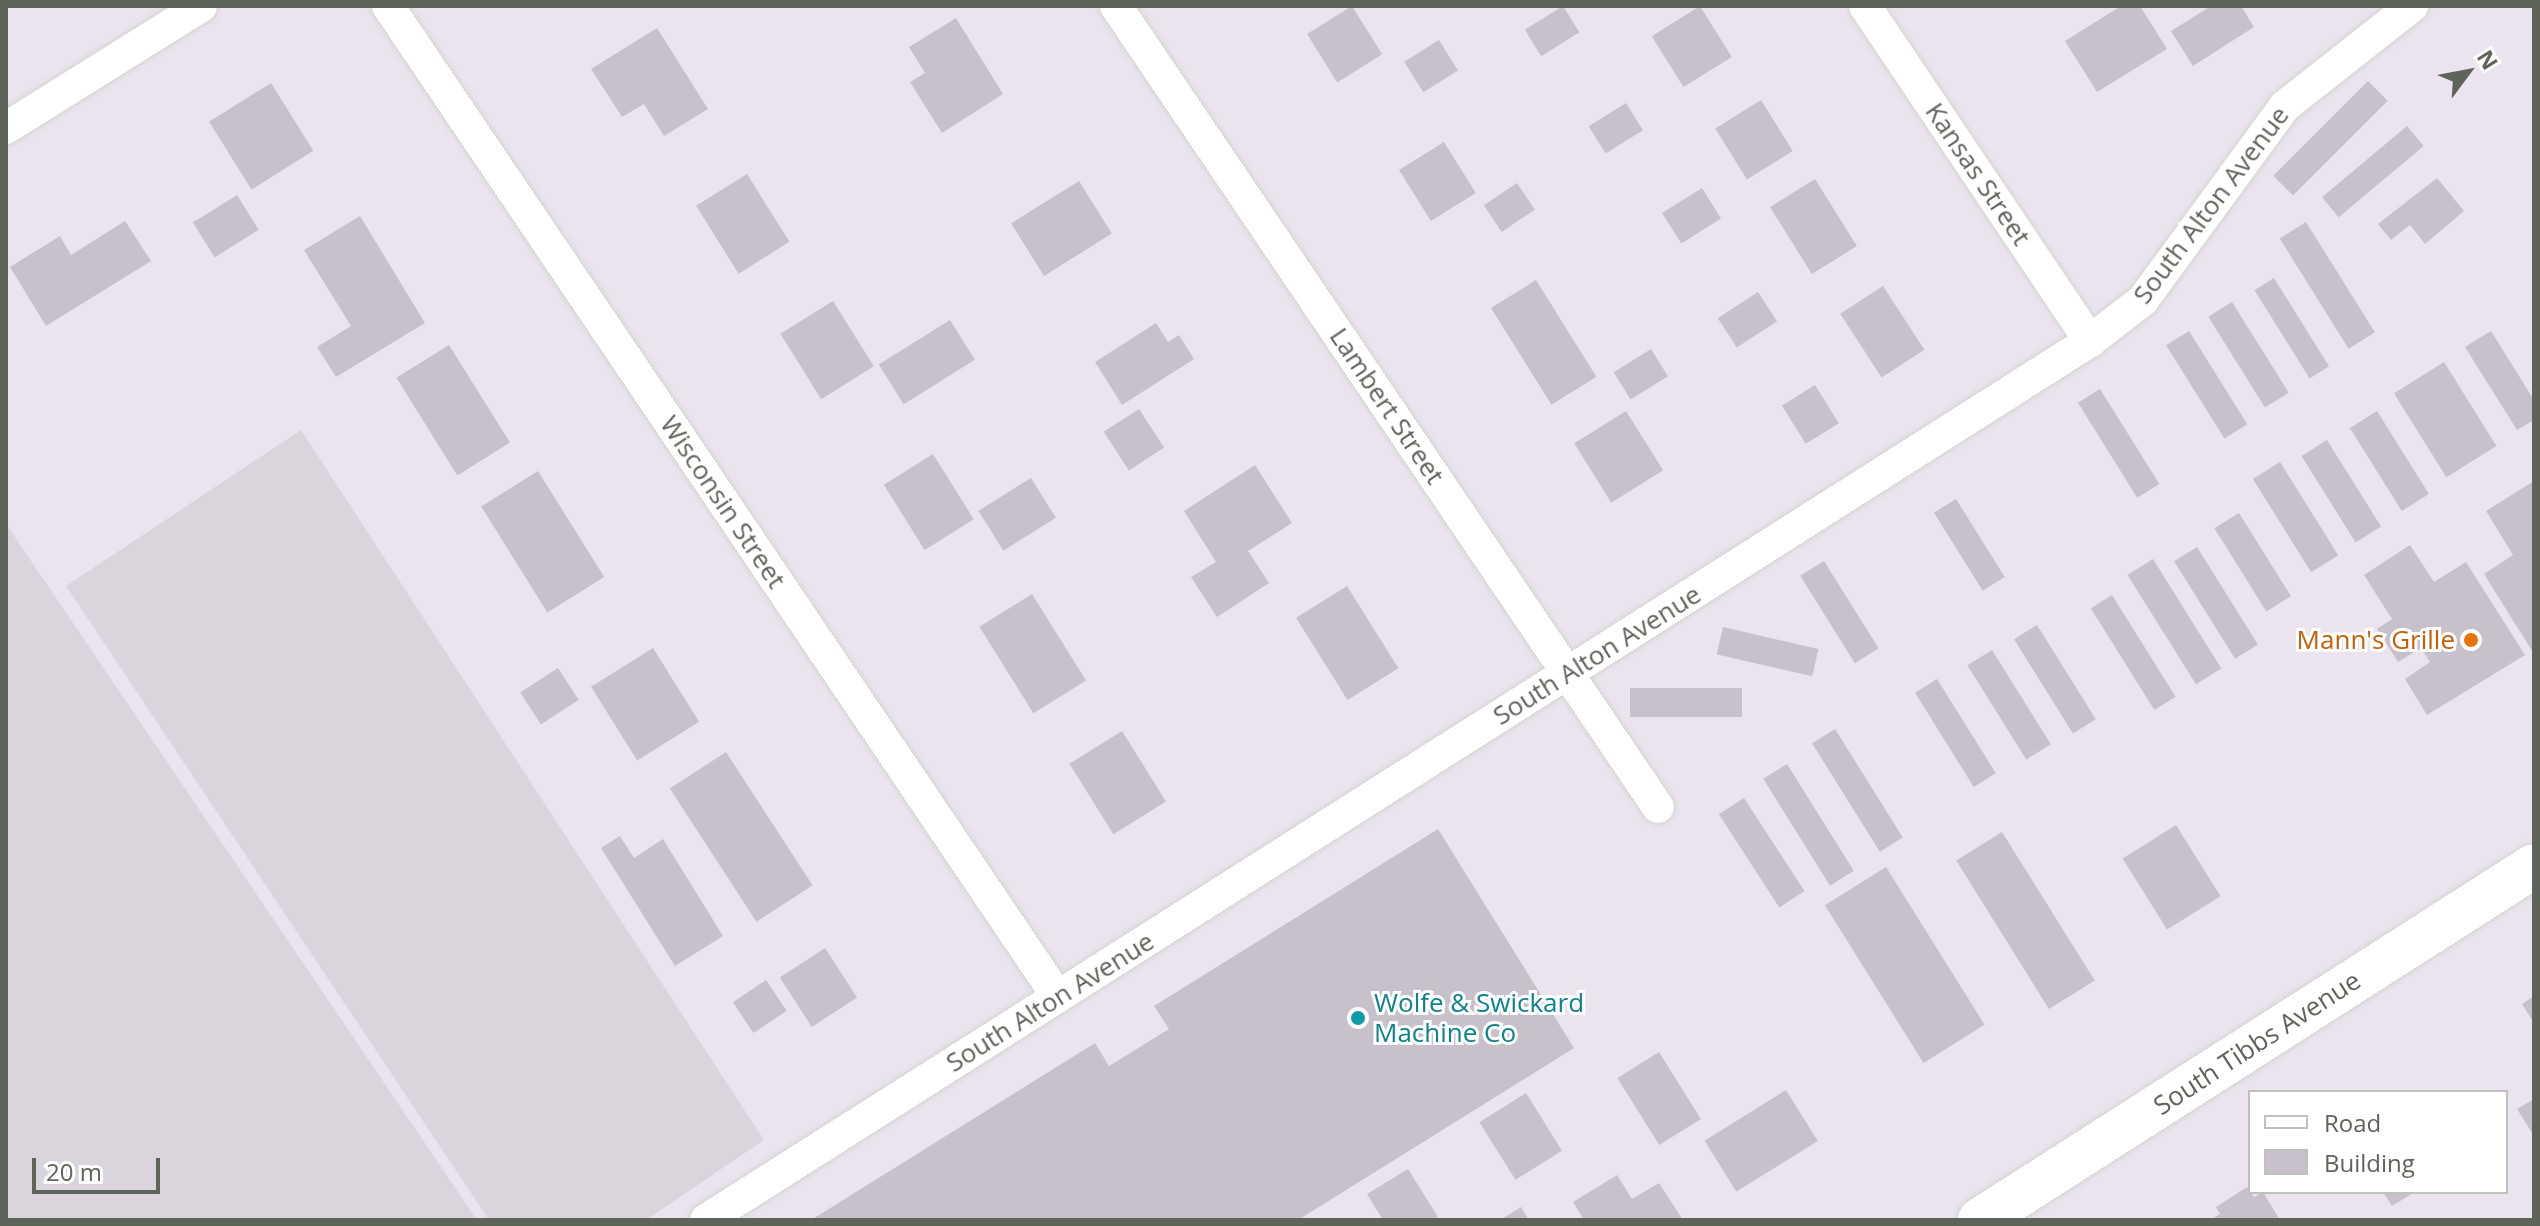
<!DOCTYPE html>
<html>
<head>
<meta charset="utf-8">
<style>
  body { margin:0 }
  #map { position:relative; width:2540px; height:1226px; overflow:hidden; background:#ebe3ee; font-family:"Open Sans",sans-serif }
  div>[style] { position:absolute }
  .industrial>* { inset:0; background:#dad5dd }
  .building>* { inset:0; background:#c8c1cc; transform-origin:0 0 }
  .roads { filter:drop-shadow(0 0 2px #d1d6cf) drop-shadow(0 0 2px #d1d6cf) }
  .minor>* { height:32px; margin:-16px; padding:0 16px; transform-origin:16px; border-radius:16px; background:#fff }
  .secondary>* { height:44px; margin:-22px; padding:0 22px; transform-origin:22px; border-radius:22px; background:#fff }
  .dots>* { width:22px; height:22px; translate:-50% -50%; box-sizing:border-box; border:4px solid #fff; border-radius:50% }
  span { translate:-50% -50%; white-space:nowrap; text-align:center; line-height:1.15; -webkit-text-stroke:6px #fff; paint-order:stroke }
  .street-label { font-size:26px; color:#5f645b }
  .food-label { font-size:26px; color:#c56008 }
  .right { translate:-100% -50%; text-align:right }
  .culture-label { font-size:26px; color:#0d838f }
  .left { translate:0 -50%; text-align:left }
  .frame { position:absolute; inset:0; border:8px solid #5f645b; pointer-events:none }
  .legend { position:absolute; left:2248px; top:1090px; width:260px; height:104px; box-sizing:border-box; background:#fff; border:2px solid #bfc1bd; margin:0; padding:10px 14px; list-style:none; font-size:24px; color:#5f645b }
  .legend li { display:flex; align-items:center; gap:16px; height:40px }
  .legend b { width:40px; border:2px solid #bfc1bd }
  .north { position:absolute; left:2428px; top:32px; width:80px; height:80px; -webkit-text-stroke:6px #fff; paint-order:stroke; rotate:58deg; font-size:22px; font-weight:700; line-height:32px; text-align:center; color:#5f645b }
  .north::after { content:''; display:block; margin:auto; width:28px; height:36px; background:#5f645b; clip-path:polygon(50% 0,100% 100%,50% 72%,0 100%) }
  .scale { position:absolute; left:32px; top:1158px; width:128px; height:36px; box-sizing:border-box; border:4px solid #5f645b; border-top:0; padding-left:10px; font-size:24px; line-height:28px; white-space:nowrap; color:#5f645b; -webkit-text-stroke:6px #fff; paint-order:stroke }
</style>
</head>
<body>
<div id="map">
  <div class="industrial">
    <div style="clip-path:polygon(301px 430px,764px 1140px,646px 1220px,489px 1220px,66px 586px)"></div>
    <div style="clip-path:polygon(6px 524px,46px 583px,477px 1220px,6px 1220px)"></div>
  </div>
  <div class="building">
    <div style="left:1352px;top:6px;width:57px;height:53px;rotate:58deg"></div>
    <div style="left:1563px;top:6px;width:31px;height:45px;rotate:58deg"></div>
    <div style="left:1700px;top:6px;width:60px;height:57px;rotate:58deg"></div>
    <div style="clip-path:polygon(2121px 6px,2140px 6px,2167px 49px,2097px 92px,2065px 41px)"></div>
    <div style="clip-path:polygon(2211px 6px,2241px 6px,2254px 27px,2193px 66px,2171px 31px)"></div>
    <div style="clip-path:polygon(956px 18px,1003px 94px,942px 133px,910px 82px,925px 73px,909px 47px)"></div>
    <div style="clip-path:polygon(657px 28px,708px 109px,664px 136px,644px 104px,622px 117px,591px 69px)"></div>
    <div style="left:1439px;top:40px;width:36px;height:41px;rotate:58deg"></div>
    <div style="left:2368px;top:81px;width:28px;height:134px;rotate:45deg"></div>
    <div style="left:271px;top:83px;width:80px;height:73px;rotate:58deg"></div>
    <div style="left:1761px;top:100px;width:60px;height:54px;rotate:58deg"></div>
    <div style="left:1626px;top:103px;width:32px;height:44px;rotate:58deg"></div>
    <div style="left:2407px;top:126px;width:26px;height:111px;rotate:50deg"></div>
    <div style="left:1444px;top:142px;width:60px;height:53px;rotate:58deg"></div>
    <div style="left:747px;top:174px;width:80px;height:60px;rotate:58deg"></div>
    <div style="clip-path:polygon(2437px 178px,2464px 211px,2425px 244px,2410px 225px,2391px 240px,2378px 224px)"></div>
    <div style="left:1815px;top:179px;width:79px;height:53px;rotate:58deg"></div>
    <div style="left:1079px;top:181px;width:62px;height:80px;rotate:58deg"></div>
    <div style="left:1517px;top:183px;width:32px;height:40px;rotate:56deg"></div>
    <div style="left:1702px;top:188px;width:36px;height:47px;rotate:58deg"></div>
    <div style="left:237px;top:195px;width:41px;height:52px;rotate:58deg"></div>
    <div style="clip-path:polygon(360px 216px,425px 323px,336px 377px,317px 347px,351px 326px,304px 250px)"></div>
    <div style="clip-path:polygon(125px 221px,151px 261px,46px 326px,10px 267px,60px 236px,71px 255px)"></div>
    <div style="left:2306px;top:222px;width:130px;height:31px;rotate:58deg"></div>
    <div style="left:2274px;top:278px;width:104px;height:23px;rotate:58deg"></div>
    <div style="left:1536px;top:280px;width:114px;height:53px;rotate:58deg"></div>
    <div style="left:1883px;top:286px;width:76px;height:51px;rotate:57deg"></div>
    <div style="left:1758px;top:292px;width:35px;height:48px;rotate:57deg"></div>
    <div style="left:833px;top:301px;width:77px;height:62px;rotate:58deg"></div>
    <div style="left:2232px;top:302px;width:107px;height:28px;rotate:58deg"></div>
    <div style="left:950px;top:320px;width:47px;height:84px;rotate:58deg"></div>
    <div style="clip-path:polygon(1156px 323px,1168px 342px,1179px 335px,1194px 359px,1122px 405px,1095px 362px)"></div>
    <div style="left:2189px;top:331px;width:110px;height:27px;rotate:58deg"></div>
    <div style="clip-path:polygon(2491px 331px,2534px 400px,2534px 420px,2517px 430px,2465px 347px)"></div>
    <div style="left:449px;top:345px;width:115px;height:62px;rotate:58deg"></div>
    <div style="left:1651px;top:349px;width:32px;height:44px;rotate:58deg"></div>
    <div style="left:2444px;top:362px;width:99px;height:59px;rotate:58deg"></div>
    <div style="left:1815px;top:385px;width:45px;height:39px;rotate:58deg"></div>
    <div style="left:2100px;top:389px;width:112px;height:26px;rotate:58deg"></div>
    <div style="left:1139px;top:409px;width:46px;height:42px;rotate:57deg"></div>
    <div style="left:1626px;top:411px;width:70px;height:61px;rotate:58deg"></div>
    <div style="left:2377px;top:411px;width:98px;height:32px;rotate:58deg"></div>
    <div style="left:2327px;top:440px;width:102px;height:30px;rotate:58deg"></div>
    <div style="left:933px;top:454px;width:77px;height:58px;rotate:58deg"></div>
    <div style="left:2280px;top:462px;width:110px;height:32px;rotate:58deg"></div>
    <div style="clip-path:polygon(1255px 465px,1292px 523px,1248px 551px,1269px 583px,1217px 617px,1191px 577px,1216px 562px,1184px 511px)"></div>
    <div style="left:538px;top:471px;width:125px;height:67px;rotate:58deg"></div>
    <div style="left:1031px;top:478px;width:47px;height:62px;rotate:58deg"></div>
    <div style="clip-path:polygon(2534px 481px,2534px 654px,2484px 574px,2513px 555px,2486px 511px)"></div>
    <div style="left:1956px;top:499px;width:92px;height:26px;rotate:58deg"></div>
    <div style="left:2239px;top:513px;width:98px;height:29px;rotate:58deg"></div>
    <div style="clip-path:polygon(2410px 545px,2434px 582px,2466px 562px,2525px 655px,2427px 715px,2405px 679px,2430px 662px,2421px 648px,2398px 662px,2377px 629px,2392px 619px,2364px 575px)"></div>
    <div style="left:2197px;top:547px;width:115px;height:27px;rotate:58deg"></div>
    <div style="left:2153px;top:559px;width:129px;height:30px;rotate:58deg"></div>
    <div style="left:1824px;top:561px;width:103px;height:28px;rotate:58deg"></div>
    <div style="left:1347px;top:586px;width:97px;height:60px;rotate:58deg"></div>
    <div style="left:1032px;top:594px;width:102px;height:62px;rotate:58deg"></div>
    <div style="left:2112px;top:595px;width:120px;height:25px;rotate:58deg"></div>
    <div style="left:2037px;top:625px;width:111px;height:27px;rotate:58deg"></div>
    <div style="left:1723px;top:627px;width:98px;height:28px;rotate:13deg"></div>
    <div style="left:653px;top:648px;width:87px;height:73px;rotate:58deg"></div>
    <div style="left:1992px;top:650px;width:111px;height:29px;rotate:58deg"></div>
    <div style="left:558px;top:668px;width:38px;height:45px;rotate:57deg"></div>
    <div style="left:1937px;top:679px;width:111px;height:26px;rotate:58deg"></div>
    <div style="left:1742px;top:688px;width:29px;height:112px;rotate:90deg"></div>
    <div style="left:1835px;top:729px;width:128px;height:27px;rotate:58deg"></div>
    <div style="left:1122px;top:731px;width:83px;height:62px;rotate:58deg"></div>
    <div style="left:726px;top:752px;width:159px;height:67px;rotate:57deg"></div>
    <div style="left:1787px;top:764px;width:126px;height:28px;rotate:58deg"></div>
    <div style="left:1744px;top:798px;width:111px;height:30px;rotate:57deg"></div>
    <div style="left:2176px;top:825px;width:84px;height:63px;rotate:58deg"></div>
    <div style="clip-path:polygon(1438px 829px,1574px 1048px,1298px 1220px,811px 1220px,1095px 1043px,1109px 1066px,1169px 1029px,1154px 1006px)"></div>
    <div style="left:2002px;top:832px;width:175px;height:54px;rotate:58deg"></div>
    <div style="clip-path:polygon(620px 836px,634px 858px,663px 839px,723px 936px,675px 966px,601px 848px)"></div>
    <div style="left:1886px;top:867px;width:186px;height:72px;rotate:58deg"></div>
    <div style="left:825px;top:948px;width:59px;height:54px;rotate:57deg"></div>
    <div style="left:766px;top:980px;width:37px;height:40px;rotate:56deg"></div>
    <div style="clip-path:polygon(2534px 996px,2534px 1023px,2522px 1004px)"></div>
    <div style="left:1659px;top:1052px;width:79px;height:49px;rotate:58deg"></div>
    <div style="left:1786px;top:1090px;width:60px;height:96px;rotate:58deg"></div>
    <div style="left:1526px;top:1093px;width:68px;height:55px;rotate:58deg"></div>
    <div style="clip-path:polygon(2534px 1099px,2534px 1136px,2517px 1109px)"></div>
    <div style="clip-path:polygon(1408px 1169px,1438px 1217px,1433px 1220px,1383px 1220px,1367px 1194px)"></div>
    <div style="clip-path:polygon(1617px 1175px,1632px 1199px,1659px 1183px,1683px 1220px,1584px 1220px,1573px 1202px)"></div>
    <div style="clip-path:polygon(2247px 1187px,2254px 1197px,2263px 1192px,2280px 1220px,2210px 1220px,2220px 1214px,2216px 1207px)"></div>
    <div style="clip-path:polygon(2383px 1192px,2415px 1192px,2392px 1206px)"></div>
    <div style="clip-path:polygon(1521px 1207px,1529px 1220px,1500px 1220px)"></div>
  </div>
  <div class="roads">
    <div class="minor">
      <div style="left:388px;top:6px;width:1196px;rotate:55.94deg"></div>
      <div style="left:1116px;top:6px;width:967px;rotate:55.92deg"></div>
      <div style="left:1865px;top:6px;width:404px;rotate:56.1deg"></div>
      <div style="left:6px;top:128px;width:230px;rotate:-32deg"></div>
      <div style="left:706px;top:1220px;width:1640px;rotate:-32.42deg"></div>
      <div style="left:2090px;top:341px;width:67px;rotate:-37.7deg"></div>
      <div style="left:2143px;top:300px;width:240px;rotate:-53.8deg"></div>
      <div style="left:2285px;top:106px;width:162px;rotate:-38.2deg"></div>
    </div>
    <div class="secondary">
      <div style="left:1980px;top:1220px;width:657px;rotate:-32.58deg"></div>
    </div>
  </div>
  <div class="dots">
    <div style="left:2471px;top:640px;background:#e8710a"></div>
    <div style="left:1358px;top:1018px;background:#0f9aa8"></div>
  </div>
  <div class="street-label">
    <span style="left:1978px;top:174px;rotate:56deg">Kansas Street</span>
    <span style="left:2211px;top:205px;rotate:-53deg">South Alton Avenue</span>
    <span style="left:1387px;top:406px;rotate:56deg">Lambert Street</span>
    <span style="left:723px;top:502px;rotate:56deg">Wisconsin Street</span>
    <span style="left:1597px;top:655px;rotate:-32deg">South Alton Avenue</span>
    <span style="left:1050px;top:1002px;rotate:-32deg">South Alton Avenue</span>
    <span style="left:2257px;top:1043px;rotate:-33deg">South Tibbs Avenue</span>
  </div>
  <div class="food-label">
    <span class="right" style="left:2455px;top:640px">Mann's Grille</span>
  </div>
  <div class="culture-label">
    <span class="left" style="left:1374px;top:1018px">Wolfe &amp; Swickard<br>Machine Co</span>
  </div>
  <div class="frame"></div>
  <ul class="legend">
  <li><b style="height:10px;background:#fff"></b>Road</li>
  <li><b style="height:22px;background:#c8c1cc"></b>Building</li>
  </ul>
  <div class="north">N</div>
  <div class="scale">20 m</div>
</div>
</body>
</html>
